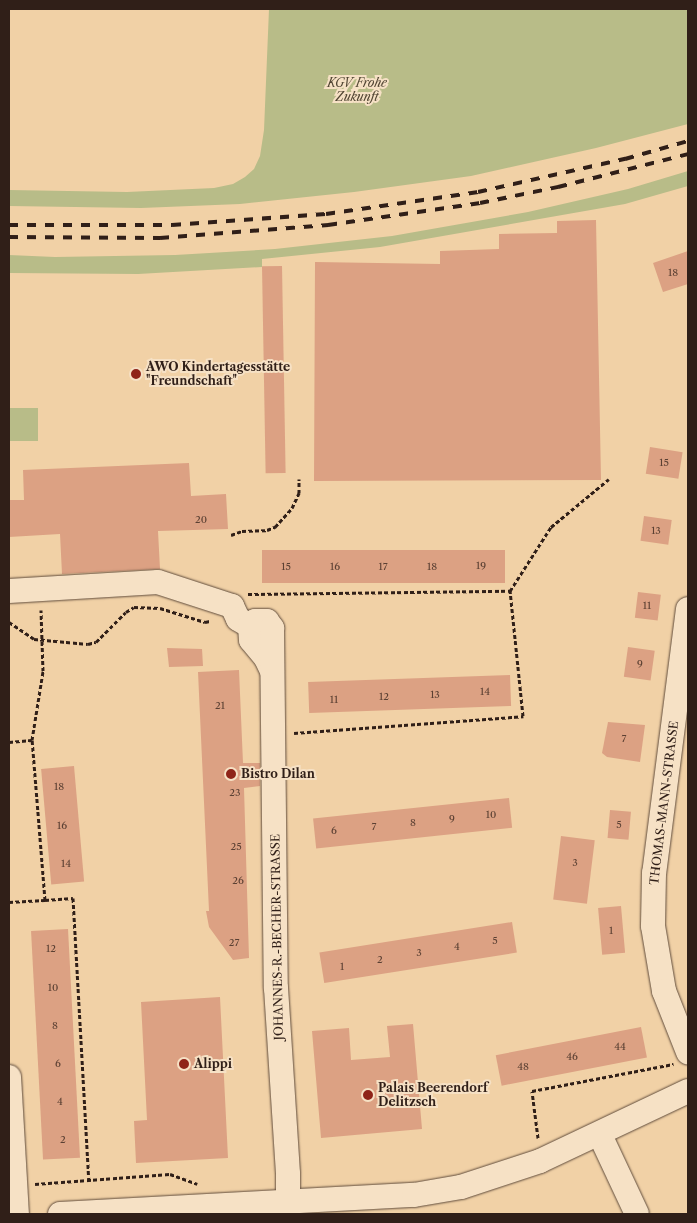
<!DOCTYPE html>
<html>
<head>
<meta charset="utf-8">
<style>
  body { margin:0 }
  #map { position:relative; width:697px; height:1223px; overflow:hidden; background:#f1d1a6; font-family:"Libre Caslon Text",serif }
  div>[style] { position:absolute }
  .green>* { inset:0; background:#b8bc88; transform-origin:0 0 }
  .building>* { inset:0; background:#dca183; transform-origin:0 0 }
  .path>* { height:3px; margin-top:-1.5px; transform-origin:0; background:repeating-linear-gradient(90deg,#301f18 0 4px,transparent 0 6.5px) }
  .roads { filter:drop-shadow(0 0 1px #604c3c) drop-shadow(0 0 1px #604c3c) }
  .minor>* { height:24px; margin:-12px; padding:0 12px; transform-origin:12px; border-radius:12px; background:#f6e1c5 }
  .rail>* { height:4px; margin-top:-2px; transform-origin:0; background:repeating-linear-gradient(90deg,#301f18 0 9px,transparent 0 18px) }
  .dots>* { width:14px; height:14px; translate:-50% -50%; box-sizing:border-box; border:2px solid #f6e1c5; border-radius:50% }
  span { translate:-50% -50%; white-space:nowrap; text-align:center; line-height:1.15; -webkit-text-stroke:4px #f6e1c5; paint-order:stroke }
  .number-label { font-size:10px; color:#5b4033 }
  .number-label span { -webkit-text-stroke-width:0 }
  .park-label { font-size:12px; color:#524634; font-style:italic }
  .poi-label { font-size:12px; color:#301f18; font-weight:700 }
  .left { translate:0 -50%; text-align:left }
  .street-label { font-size:12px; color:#301f18 }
  .frame { position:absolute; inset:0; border:10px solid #301f18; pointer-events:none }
</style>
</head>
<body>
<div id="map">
  <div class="green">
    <div style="clip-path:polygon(269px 9px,688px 9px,688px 124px,596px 148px,471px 176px,354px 192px,240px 204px,141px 208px,9px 206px,9px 190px,127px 192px,214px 188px,233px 184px,245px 177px,254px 169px,260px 156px,264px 130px)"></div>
    <div style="clip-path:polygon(688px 171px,688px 186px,625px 204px,380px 247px,262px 259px,262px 267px,138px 274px,9px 273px,9px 255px,55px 257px,175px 255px,275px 249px,392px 236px,528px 212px,628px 189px)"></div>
    <div style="left:9px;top:408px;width:29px;height:33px"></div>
  </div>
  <div class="building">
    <div style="clip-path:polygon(596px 220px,601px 480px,314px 481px,315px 262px,440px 264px,440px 251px,499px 249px,499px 234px,557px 233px,557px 221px)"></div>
    <div style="clip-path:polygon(688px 251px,688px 284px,663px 292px,653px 263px)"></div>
    <div style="left:282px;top:266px;width:207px;height:20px;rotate:89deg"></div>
    <div style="left:650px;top:447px;width:33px;height:27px;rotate:9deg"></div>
    <div style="clip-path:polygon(189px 463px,191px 496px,226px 494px,228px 529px,158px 531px,160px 569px,62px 574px,60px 534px,9px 537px,9px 500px,24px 500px,23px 470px)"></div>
    <div style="left:644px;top:516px;width:28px;height:25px;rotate:8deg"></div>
    <div style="left:505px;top:550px;width:33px;height:243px;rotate:90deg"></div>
    <div style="left:638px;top:592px;width:23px;height:26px;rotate:7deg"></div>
    <div style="left:628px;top:647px;width:27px;height:30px;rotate:8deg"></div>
    <div style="clip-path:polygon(167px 648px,202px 649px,203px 666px,169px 667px)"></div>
    <div style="clip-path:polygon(239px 670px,243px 763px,260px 763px,260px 786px,244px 788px,249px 958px,233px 960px,209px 927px,206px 911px,209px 911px,198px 672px)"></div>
    <div style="left:510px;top:675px;width:31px;height:202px;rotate:88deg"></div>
    <div style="clip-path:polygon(608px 722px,645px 725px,640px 762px,607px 757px,602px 753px)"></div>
    <div style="left:74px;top:766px;width:116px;height:33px;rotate:85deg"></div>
    <div style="left:509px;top:798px;width:30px;height:197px;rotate:84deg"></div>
    <div style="left:610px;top:810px;width:21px;height:28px;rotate:5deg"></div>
    <div style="left:561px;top:836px;width:34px;height:64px;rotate:7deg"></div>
    <div style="left:621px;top:906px;width:47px;height:23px;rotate:85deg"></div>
    <div style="left:512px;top:922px;width:31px;height:195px;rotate:81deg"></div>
    <div style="left:68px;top:929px;width:229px;height:37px;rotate:87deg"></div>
    <div style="clip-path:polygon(220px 997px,228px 1158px,136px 1163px,134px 1121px,147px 1120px,141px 1002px)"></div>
    <div style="clip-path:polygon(413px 1024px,422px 1129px,321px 1138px,312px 1031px,349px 1028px,351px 1060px,390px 1057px,387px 1026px)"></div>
    <div style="left:641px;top:1027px;width:31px;height:148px;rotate:79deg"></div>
  </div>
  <div class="path">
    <div style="left:231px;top:535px;width:12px;rotate:-20deg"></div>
    <div style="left:242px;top:531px;width:25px;rotate:-2deg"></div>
    <div style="left:267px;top:530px;width:9px;rotate:-21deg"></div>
    <div style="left:275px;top:527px;width:25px;rotate:-48deg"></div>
    <div style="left:292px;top:508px;width:17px;rotate:-65deg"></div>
    <div style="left:299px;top:493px;width:14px;rotate:-90deg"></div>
    <div style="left:248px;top:594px;width:262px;rotate:-0.7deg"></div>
    <div style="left:9px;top:622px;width:30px;rotate:34deg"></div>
    <div style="left:34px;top:639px;width:54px;rotate:5.3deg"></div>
    <div style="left:88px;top:644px;width:8px;rotate:-14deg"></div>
    <div style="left:96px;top:642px;width:42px;rotate:-45deg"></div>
    <div style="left:126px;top:612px;width:9px;rotate:-32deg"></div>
    <div style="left:134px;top:607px;width:26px;rotate:2deg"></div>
    <div style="left:160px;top:608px;width:47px;rotate:17.3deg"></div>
    <div style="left:205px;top:622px;width:5px;rotate:-11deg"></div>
    <div style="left:294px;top:733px;width:230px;rotate:-4.2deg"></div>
    <div style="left:523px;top:716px;width:126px;rotate:-95.9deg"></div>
    <div style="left:510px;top:591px;width:76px;rotate:-57.4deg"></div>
    <div style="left:551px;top:527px;width:75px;rotate:-39.6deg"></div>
    <div style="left:9px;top:742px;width:23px;rotate:-5deg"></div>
    <div style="left:32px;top:740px;width:70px;rotate:-80.9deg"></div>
    <div style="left:43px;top:671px;width:61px;rotate:-91.9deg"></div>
    <div style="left:45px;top:900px;width:28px;rotate:-4deg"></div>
    <div style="left:73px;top:898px;width:282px;rotate:86.8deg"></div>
    <div style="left:9px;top:902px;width:36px;rotate:-3deg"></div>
    <div style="left:45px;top:900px;width:161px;rotate:-94.6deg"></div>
    <div style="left:538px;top:1138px;width:47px;rotate:-97.3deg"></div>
    <div style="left:532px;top:1091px;width:144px;rotate:-10.8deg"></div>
    <div style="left:35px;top:1184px;width:135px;rotate:-4.2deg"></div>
    <div style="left:170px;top:1174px;width:29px;rotate:20deg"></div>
  </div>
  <div class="roads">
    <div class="minor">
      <div style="left:9px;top:591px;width:149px;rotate:-3.5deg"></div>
      <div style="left:158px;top:582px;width:78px;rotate:18deg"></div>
      <div style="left:232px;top:606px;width:14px;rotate:65deg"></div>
      <div style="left:238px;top:619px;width:14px;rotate:30deg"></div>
      <div style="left:688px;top:609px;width:266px;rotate:97.3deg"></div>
      <div style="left:654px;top:873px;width:53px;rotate:91.1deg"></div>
      <div style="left:653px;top:926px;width:66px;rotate:80.4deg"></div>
      <div style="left:664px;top:991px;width:66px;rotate:68.5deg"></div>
      <div style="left:272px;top:671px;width:14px;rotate:-115deg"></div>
      <div style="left:266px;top:658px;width:23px;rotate:-130deg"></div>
      <div style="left:251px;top:640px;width:14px;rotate:-94deg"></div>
      <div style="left:250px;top:626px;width:7px;rotate:-45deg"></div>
      <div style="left:255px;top:621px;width:12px"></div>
      <div style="left:267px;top:621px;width:9px;rotate:54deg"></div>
      <div style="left:272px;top:628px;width:360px;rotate:89.4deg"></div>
      <div style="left:276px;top:988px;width:186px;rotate:86.3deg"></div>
      <div style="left:288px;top:1174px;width:40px;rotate:90deg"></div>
      <div style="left:9px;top:1077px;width:137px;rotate:86.7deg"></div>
      <div style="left:600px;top:1135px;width:87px;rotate:64.9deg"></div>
      <div style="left:60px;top:1214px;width:355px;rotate:-3.1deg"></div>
      <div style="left:414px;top:1195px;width:48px;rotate:-9.7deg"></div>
      <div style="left:461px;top:1187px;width:83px;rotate:-18.2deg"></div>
      <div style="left:540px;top:1161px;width:164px;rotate:-25.3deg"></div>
    </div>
  </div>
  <div class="rail">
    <div style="left:9px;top:225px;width:163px"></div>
    <div style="left:172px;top:225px;width:154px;rotate:-4.1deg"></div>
    <div style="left:326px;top:214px;width:154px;rotate:-8.2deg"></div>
    <div style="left:478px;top:192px;width:151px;rotate:-12.7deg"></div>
    <div style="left:625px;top:159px;width:66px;rotate:-15.9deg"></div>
    <div style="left:9px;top:237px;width:151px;rotate:0.4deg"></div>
    <div style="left:160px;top:238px;width:169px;rotate:-4.4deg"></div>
    <div style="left:328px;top:225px;width:154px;rotate:-8.2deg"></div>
    <div style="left:480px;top:203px;width:80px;rotate:-11.6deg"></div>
    <div style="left:558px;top:187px;width:134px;rotate:-14.2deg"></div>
  </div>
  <div class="dots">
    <div style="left:136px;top:374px;background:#8f2418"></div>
    <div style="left:231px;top:774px;background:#8f2418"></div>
    <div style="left:184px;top:1064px;background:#8f2418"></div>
    <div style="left:368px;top:1095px;background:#8f2418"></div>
  </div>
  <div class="number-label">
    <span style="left:673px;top:273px">18</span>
    <span style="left:664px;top:463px">15</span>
    <span style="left:201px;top:520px">20</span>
    <span style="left:656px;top:531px">13</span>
    <span style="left:481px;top:566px">19</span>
    <span style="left:286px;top:567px">15</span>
    <span style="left:335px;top:567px">16</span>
    <span style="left:383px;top:567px">17</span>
    <span style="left:432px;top:567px">18</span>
    <span style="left:647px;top:606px">11</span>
    <span style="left:640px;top:664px">9</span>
    <span style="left:485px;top:692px">14</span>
    <span style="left:435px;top:695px">13</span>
    <span style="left:384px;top:697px">12</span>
    <span style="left:334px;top:700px">11</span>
    <span style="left:220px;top:706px">21</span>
    <span style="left:624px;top:739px">7</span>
    <span style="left:59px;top:787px">18</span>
    <span style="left:235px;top:793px">23</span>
    <span style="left:491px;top:815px">10</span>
    <span style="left:452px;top:819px">9</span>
    <span style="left:413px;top:823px">8</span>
    <span style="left:619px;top:825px">5</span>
    <span style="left:62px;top:826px">16</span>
    <span style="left:374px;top:827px">7</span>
    <span style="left:334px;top:831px">6</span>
    <span style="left:236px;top:847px">25</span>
    <span style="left:575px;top:863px">3</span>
    <span style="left:66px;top:864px">14</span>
    <span style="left:238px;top:881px">26</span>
    <span style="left:611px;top:931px">1</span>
    <span style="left:495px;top:941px">5</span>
    <span style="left:234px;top:943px">27</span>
    <span style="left:457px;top:947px">4</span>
    <span style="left:51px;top:949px">12</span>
    <span style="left:419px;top:953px">3</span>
    <span style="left:380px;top:960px">2</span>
    <span style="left:342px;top:967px">1</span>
    <span style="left:53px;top:988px">10</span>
    <span style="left:55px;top:1026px">8</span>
    <span style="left:620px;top:1047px">44</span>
    <span style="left:572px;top:1057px">46</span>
    <span style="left:58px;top:1064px">6</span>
    <span style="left:523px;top:1067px">48</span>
    <span style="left:60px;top:1102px">4</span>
    <span style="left:63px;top:1140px">2</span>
  </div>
  <div class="park-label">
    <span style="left:357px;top:90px">KGV Frohe<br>Zukunft</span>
  </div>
  <div class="poi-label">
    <span class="left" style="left:146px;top:374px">AWO Kindertagesstätte<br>"Freundschaft"</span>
    <span class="left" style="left:241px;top:774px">Bistro Dilan</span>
    <span class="left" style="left:194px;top:1064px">Alippi</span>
    <span class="left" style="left:378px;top:1095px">Palais Beerendorf<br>Delitzsch</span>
  </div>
  <div class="street-label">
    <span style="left:664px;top:803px;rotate:-83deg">THOMAS-MANN-STRASSE</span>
    <span style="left:277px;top:937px;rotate:-91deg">JOHANNES-R.-BECHER-STRASSE</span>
  </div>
  <div class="frame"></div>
</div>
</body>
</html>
